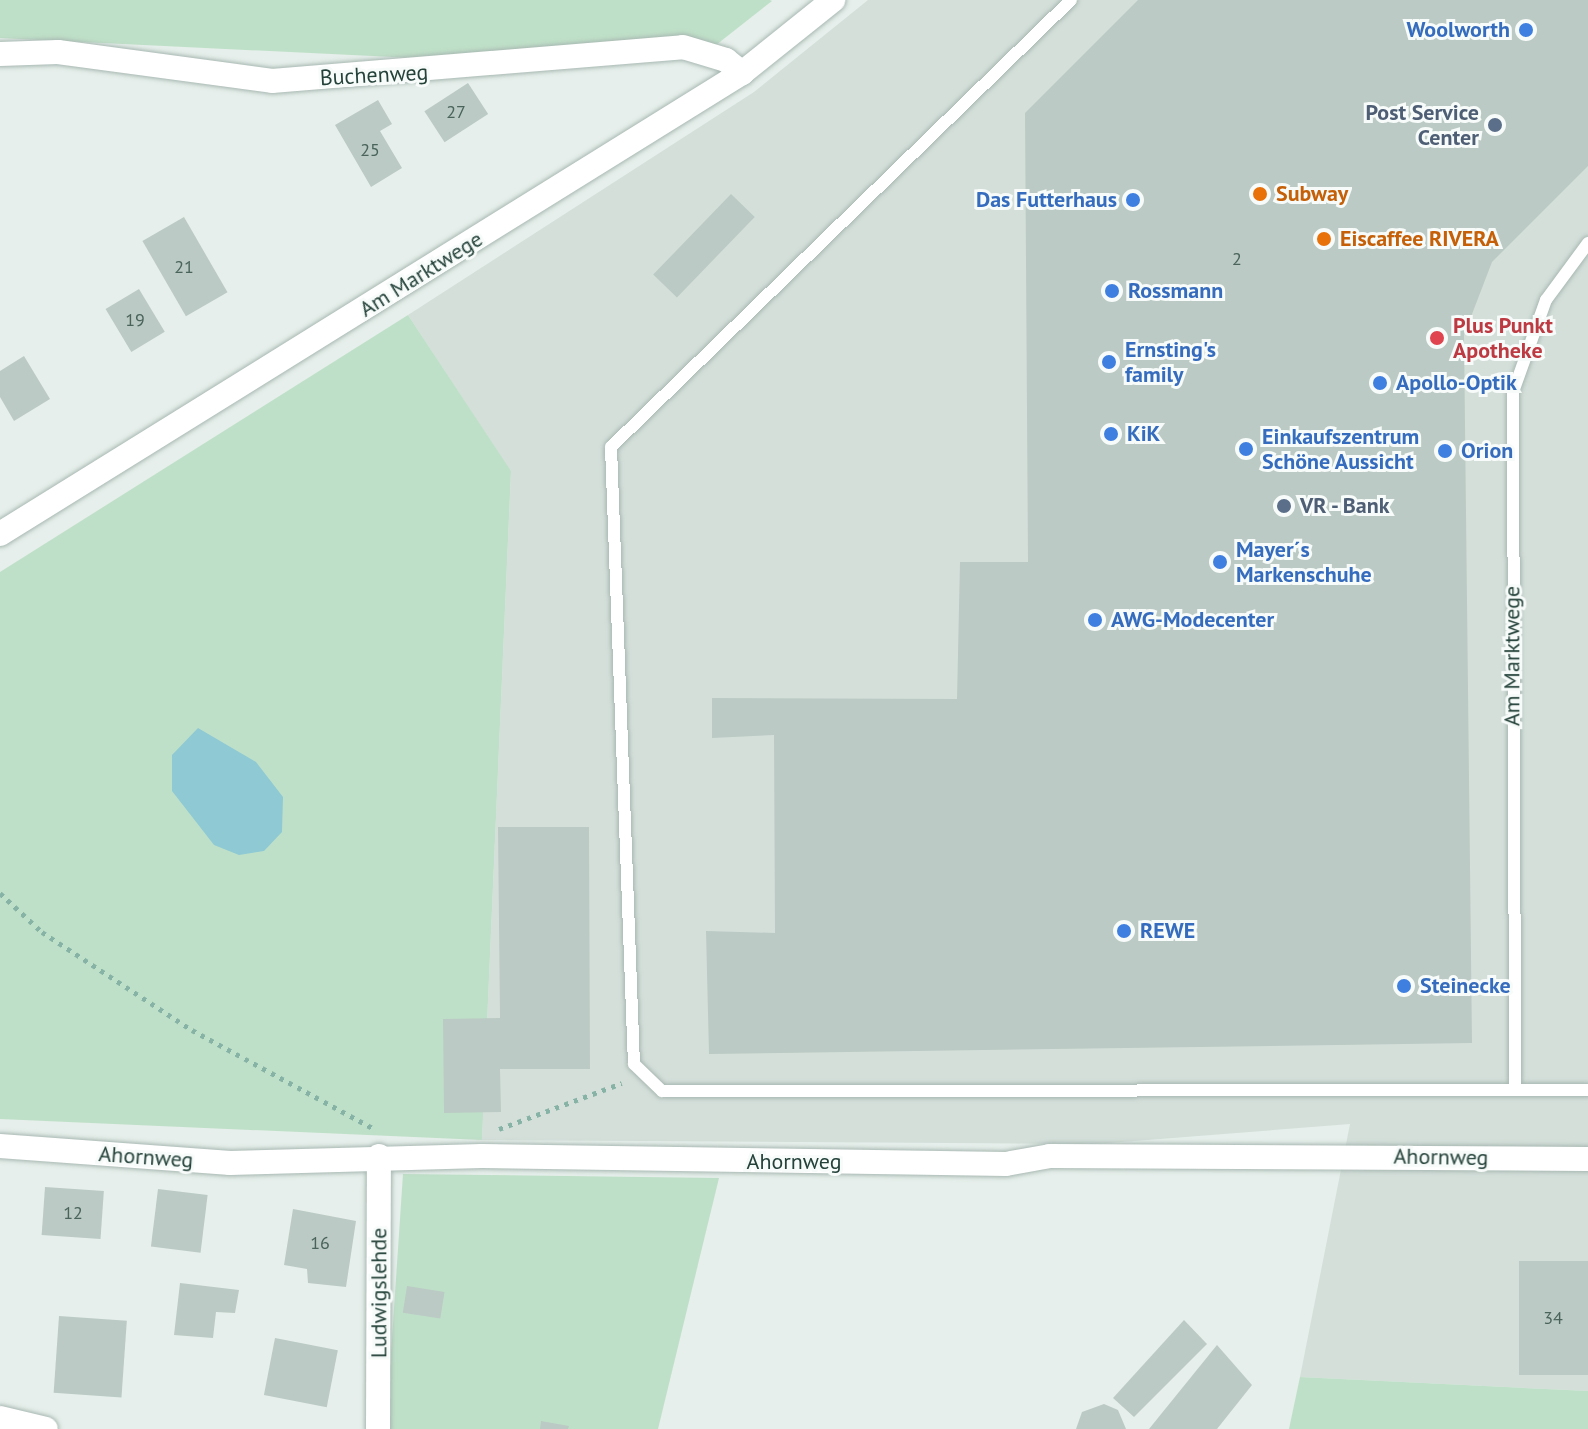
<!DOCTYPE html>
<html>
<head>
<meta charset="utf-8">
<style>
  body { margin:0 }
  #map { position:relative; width:1588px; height:1429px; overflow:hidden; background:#e6efeb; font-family:"PT Sans",sans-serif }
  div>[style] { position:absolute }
  .built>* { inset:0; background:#d4dfda }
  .green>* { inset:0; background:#bfe0c8 }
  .water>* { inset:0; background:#8ec9d4 }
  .building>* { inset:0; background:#bbcac4; transform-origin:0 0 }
  .path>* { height:5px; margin-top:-2.5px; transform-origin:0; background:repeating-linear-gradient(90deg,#86b3a5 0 4px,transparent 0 10px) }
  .roads { filter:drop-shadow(0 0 2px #a8b8b2) drop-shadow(0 0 2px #a8b8b2) }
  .service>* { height:12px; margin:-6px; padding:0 6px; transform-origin:6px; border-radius:6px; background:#fff }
  .minor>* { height:24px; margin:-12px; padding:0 12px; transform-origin:12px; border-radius:12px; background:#fff }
  .dots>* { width:22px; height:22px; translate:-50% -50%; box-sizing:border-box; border:4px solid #f7fbf9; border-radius:50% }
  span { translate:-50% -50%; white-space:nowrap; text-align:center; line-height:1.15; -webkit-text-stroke:6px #f7fbf9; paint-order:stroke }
  .number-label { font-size:18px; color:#4a645c }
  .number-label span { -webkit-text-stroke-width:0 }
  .shop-label { font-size:22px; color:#366cbe; font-weight:700 }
  .right { translate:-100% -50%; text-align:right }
  .left { translate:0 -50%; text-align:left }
  .street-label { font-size:22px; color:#24423a }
  .service-label { font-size:22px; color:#4e5e75; font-weight:700 }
  .food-label { font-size:22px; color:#c56008; font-weight:700 }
  .health-label { font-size:22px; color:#be3a42; font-weight:700 }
</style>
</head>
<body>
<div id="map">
  <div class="built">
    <div style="clip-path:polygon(868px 0,1588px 0,1588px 1391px,1300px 1377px,1350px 1124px,1096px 1144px,482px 1140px,511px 472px,408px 315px,754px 92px)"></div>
  </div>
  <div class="green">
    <div style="clip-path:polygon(0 0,770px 0,772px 1px,716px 45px,475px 61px,0 38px)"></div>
    <div style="clip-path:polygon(408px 315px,511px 471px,482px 1140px,0 1119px,0 572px)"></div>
    <div style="clip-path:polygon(403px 1174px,719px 1178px,658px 1429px,386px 1429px)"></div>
    <div style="clip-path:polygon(1300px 1377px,1588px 1391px,1588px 1429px,1289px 1429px)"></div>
  </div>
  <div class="water">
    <div style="clip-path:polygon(198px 728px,256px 762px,283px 797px,282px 832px,264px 851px,239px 855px,214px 845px,172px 791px,172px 755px)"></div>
  </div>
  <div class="building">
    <div style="clip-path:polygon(1138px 0,1588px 0,1588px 166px,1492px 262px,1464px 335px,1472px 1043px,709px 1054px,706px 931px,775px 933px,774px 735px,712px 738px,712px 698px,957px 699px,960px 562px,1028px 562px,1025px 113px)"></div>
    <div style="left:468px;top:83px;width:37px;height:52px;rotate:57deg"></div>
    <div style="clip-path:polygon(378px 100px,392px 124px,380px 131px,402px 168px,371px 187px,335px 125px)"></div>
    <div style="left:731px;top:194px;width:33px;height:112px;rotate:44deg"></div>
    <div style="left:184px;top:217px;width:87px;height:48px;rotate:60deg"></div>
    <div style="left:139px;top:289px;width:50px;height:39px;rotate:59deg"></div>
    <div style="clip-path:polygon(24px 356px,50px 399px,14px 421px,0 397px,0 371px)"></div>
    <div style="clip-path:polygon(498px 827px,589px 827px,590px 1069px,500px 1069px,501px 1112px,444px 1113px,443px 1019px,500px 1018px)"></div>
    <div style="left:45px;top:1187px;width:59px;height:48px;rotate:4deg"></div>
    <div style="left:158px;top:1189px;width:50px;height:58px;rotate:7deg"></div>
    <div style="clip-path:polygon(293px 1209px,356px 1221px,346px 1287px,308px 1283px,307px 1269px,284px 1265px)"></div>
    <div style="left:1519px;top:1261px;width:69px;height:114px"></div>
    <div style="clip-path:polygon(180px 1283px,239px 1290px,235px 1313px,216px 1312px,213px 1338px,174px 1335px)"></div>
    <div style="left:407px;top:1286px;width:38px;height:27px;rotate:9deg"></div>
    <div style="left:59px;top:1316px;width:68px;height:77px;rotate:4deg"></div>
    <div style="clip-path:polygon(1184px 1320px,1207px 1344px,1134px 1417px,1113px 1398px)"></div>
    <div style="left:275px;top:1338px;width:64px;height:58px;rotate:11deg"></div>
    <div style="clip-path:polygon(1217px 1345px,1252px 1385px,1217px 1429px,1149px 1429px)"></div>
    <div style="clip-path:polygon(1104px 1404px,1118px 1410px,1126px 1429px,1076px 1429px,1082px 1412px)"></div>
    <div style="clip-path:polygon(541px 1421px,569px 1426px,568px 1429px,540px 1429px)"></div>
  </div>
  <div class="path">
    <div style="left:0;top:893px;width:57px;rotate:42.9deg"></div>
    <div style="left:42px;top:932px;width:179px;rotate:33.2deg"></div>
    <div style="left:192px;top:1030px;width:207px;rotate:28.5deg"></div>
    <div style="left:499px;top:1129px;width:131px;rotate:-20.5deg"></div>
  </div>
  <div class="roads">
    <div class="service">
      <div style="left:1071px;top:0;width:641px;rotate:135.82deg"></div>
      <div style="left:611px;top:447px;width:617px;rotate:87.87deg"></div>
      <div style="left:634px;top:1064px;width:39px;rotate:44deg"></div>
      <div style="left:662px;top:1091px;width:926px;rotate:-0.06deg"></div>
      <div style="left:1515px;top:1090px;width:698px;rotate:-90.16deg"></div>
      <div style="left:1513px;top:392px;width:98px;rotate:-70.3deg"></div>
      <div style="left:1546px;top:300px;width:71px;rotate:-53.6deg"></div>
    </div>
    <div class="minor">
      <div style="left:0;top:54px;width:58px;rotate:-2deg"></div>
      <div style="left:58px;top:52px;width:216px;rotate:7.7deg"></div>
      <div style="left:272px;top:81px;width:412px;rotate:-4.7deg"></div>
      <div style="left:683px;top:47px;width:45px;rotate:16.8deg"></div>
      <div style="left:726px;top:60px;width:21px;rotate:39deg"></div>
      <div style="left:0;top:534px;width:874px;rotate:-31.85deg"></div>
      <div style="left:742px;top:73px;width:117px;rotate:-38.7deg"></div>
      <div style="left:0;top:1146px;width:231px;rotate:4.2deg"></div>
      <div style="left:230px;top:1163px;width:252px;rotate:-1.6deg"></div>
      <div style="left:482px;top:1156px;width:524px;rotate:0.87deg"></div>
      <div style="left:1006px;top:1164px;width:45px;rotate:-10.3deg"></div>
      <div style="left:1050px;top:1156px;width:538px;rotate:0.32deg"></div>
      <div style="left:0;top:1418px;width:47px;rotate:13.4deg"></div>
      <div style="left:378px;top:1429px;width:273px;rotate:-89.8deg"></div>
    </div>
  </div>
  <div class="dots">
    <div style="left:1526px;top:30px;background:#3f7fe0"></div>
    <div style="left:1495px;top:125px;background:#5c6f8a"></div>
    <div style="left:1260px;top:194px;background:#e8710a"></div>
    <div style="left:1133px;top:200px;background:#3f7fe0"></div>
    <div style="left:1324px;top:239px;background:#e8710a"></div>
    <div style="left:1112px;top:291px;background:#3f7fe0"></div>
    <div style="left:1437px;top:338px;background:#e0444e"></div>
    <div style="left:1109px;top:362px;background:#3f7fe0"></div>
    <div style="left:1380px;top:383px;background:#3f7fe0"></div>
    <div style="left:1111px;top:434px;background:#3f7fe0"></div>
    <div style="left:1246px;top:449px;background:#3f7fe0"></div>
    <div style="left:1445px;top:451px;background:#3f7fe0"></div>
    <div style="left:1284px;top:506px;background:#5c6f8a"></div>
    <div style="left:1220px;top:562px;background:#3f7fe0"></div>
    <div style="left:1095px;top:620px;background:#3f7fe0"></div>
    <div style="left:1124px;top:931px;background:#3f7fe0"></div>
    <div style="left:1404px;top:986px;background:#3f7fe0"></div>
  </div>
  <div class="number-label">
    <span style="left:456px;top:112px">27</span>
    <span style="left:370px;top:150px">25</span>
    <span style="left:1237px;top:259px">2</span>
    <span style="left:184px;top:267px">21</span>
    <span style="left:135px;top:320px">19</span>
    <span style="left:73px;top:1213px">12</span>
    <span style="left:320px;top:1243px">16</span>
    <span style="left:1553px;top:1318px">34</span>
  </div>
  <div class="shop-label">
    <span class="right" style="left:1510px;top:30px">Woolworth</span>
    <span class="right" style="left:1117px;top:200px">Das Futterhaus</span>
    <span class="left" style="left:1128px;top:291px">Rossmann</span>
    <span class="left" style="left:1125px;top:362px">Ernsting's<br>family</span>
    <span class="left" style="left:1396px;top:383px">Apollo-Optik</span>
    <span class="left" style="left:1127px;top:434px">KiK</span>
    <span class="left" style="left:1262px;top:449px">Einkaufszentrum<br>Schöne Aussicht</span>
    <span class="left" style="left:1461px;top:451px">Orion</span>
    <span class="left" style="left:1236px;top:562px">Mayer´s<br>Markenschuhe</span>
    <span class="left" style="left:1111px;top:620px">AWG-Modecenter</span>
    <span class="left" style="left:1140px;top:931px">REWE</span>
    <span class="left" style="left:1420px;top:986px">Steinecke</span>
  </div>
  <div class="street-label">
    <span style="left:374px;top:75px;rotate:-3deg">Buchenweg</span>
    <span style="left:421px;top:274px;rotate:-32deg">Am Marktwege</span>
    <span style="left:1512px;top:656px;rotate:-90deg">Am Marktwege</span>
    <span style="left:146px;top:1157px;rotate:4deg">Ahornweg</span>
    <span style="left:1441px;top:1157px;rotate:1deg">Ahornweg</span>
    <span style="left:794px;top:1162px">Ahornweg</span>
    <span style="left:379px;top:1293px;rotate:-90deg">Ludwigslehde</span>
  </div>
  <div class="service-label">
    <span class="right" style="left:1479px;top:125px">Post Service<br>Center</span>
    <span class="left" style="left:1300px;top:506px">VR - Bank</span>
  </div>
  <div class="food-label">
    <span class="left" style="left:1276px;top:194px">Subway</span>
    <span class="left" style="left:1340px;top:239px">Eiscaffee RIVERA</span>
  </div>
  <div class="health-label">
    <span class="left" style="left:1453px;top:338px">Plus Punkt<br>Apotheke</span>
  </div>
</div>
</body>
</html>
